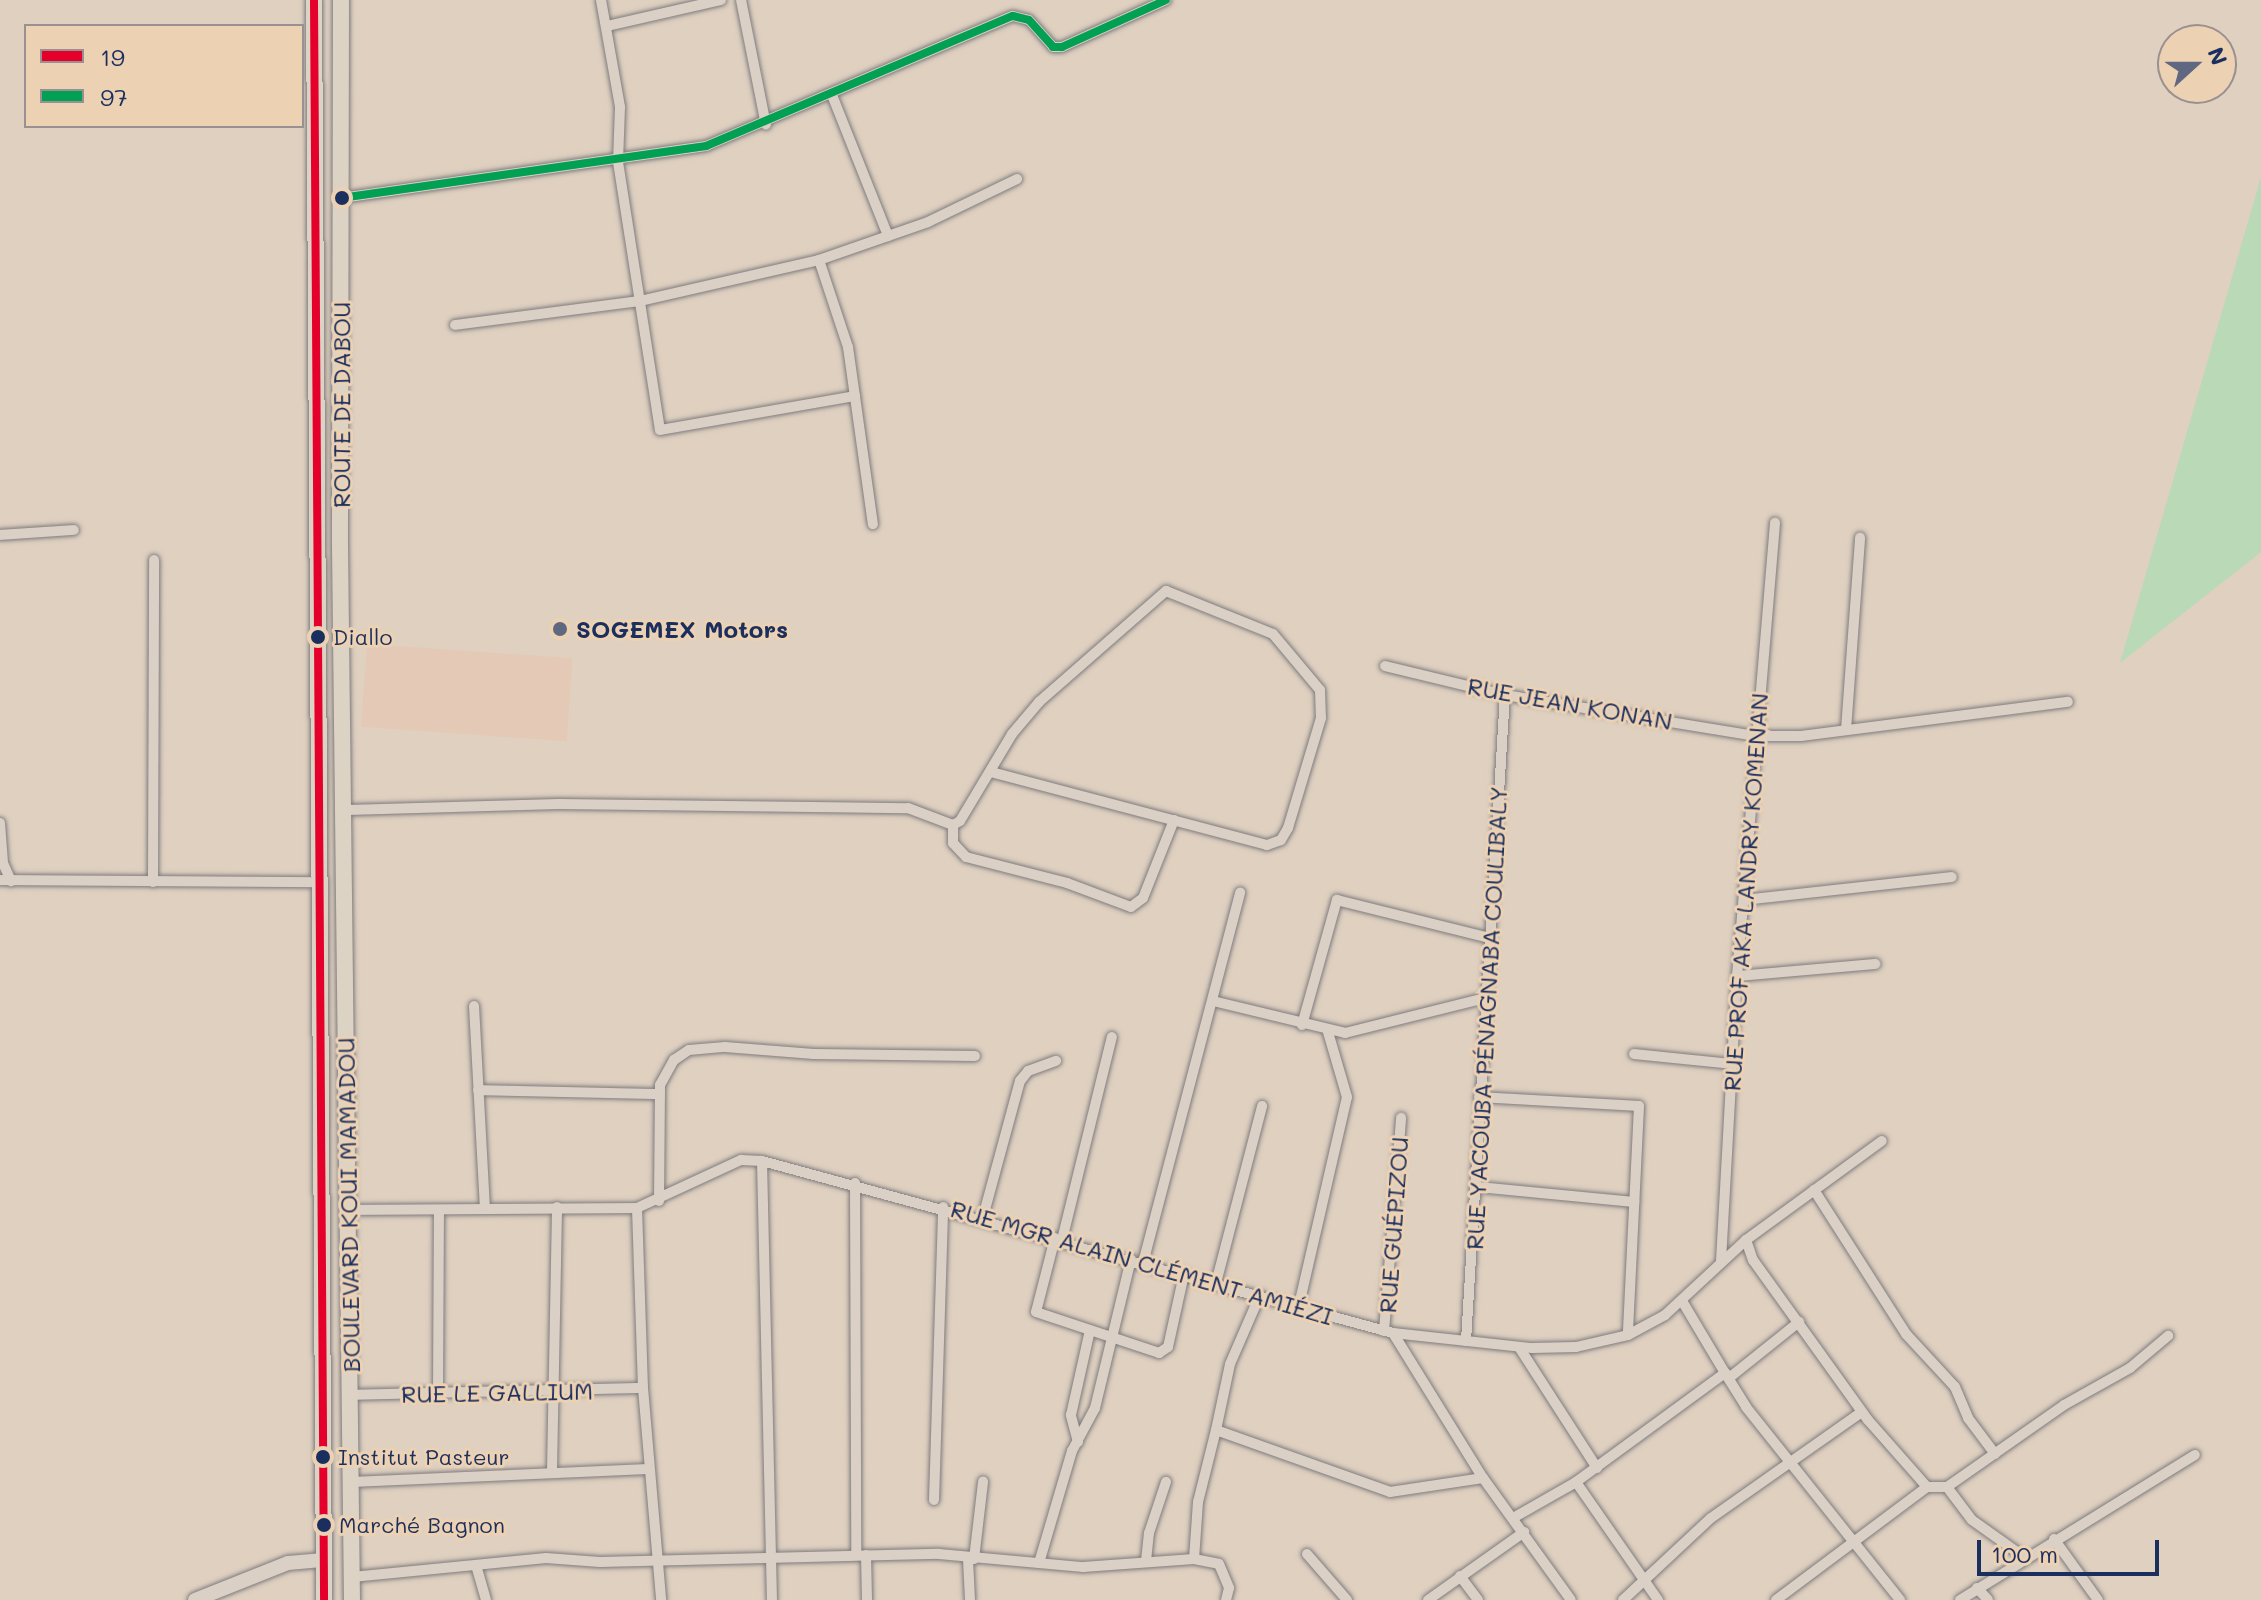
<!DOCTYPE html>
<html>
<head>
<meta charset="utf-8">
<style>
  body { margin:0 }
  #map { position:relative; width:2261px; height:1600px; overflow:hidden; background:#dfd0c0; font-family:Mali,sans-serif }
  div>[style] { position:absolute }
  .built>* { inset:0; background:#e4c9b6; transform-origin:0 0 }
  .green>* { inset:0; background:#bad9b6 }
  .roads { filter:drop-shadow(0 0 2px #7f7c7e) drop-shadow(0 0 2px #7f7c7e) }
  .street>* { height:10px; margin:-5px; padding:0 5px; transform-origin:5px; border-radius:5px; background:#dad0c5 }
  .secondary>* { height:14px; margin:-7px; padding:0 7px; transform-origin:7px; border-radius:7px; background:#dad0c5 }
  .primary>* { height:16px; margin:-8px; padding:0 8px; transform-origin:8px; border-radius:8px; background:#ddd3c5 }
  .bus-1>* { height:8px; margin:-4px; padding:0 4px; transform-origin:4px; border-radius:4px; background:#e4002b }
  .bus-2>* { height:8px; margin:-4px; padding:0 4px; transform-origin:4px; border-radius:4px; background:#01a052 }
  .dots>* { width:22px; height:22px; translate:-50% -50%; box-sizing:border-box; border:4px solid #ecd1b3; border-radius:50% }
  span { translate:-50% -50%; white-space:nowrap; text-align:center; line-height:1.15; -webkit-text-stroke:6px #ecd1b3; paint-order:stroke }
  .bus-label { font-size:22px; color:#1b2f5e }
  .left { translate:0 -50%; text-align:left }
  .street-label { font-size:24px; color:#1b2f5e }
  .poi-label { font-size:24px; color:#1b2f5e; font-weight:700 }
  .legend { position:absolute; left:24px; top:24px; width:280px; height:104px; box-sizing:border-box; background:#ecd1b3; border:2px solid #989091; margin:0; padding:10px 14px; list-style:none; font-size:24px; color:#1b2f5e }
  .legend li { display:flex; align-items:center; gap:16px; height:40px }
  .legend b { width:40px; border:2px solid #989091 }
  .north { position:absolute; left:2157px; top:24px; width:80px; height:80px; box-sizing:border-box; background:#ecd1b3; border:2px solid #989091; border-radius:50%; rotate:69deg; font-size:22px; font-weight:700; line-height:32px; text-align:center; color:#1b2f5e }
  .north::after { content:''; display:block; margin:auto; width:28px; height:36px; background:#606780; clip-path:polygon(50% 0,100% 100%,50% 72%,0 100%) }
  .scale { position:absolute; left:1977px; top:1540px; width:182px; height:36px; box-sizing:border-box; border:4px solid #1b2f5e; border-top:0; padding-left:10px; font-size:24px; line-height:28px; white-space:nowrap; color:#1b2f5e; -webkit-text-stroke:6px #ecd1b3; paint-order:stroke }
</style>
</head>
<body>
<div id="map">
  <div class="built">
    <div style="left:367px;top:644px;width:206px;height:83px;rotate:4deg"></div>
  </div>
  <div class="green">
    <div style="clip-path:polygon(2261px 177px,2261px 552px,2120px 663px)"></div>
  </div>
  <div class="roads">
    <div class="street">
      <div style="left:601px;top:0;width:109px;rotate:79.9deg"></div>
      <div style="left:620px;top:107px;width:55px;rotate:92.1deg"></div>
      <div style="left:618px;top:162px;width:271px;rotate:81.1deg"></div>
      <div style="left:660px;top:430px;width:198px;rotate:-9.9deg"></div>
      <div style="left:741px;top:0;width:127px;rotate:78.7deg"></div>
      <div style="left:607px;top:26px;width:117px;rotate:-12.8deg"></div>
      <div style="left:832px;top:95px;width:152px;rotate:68.3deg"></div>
      <div style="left:341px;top:198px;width:369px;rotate:-8.1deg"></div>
      <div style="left:706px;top:146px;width:333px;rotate:-23deg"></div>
      <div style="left:1013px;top:16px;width:16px;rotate:14deg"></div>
      <div style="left:1029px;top:20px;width:36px;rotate:48deg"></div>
      <div style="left:1053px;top:47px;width:9px"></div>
      <div style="left:1062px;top:47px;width:114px;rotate:-24.3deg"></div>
      <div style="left:819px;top:260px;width:92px;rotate:71.6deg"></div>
      <div style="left:848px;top:347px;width:179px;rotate:82deg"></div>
      <div style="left:455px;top:325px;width:187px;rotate:-7.4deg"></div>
      <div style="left:640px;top:301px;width:184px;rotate:-12.9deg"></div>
      <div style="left:819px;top:260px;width:115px;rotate:-19.2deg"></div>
      <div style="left:928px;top:222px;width:99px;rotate:-25.8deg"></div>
      <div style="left:0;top:535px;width:74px;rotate:-3.9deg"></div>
      <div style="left:1385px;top:666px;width:123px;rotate:13.6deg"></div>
      <div style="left:1505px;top:695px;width:253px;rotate:9.3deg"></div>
      <div style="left:1755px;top:736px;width:46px"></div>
      <div style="left:1801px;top:736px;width:269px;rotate:-7.3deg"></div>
      <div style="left:1846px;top:730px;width:193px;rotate:-85.8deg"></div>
      <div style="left:347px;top:810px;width:211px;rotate:-1.6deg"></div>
      <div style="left:558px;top:804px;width:350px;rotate:0.7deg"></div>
      <div style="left:908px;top:808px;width:48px;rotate:20.7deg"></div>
      <div style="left:953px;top:825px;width:8px;rotate:-30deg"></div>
      <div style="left:960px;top:821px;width:101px;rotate:-59.1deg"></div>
      <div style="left:1012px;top:734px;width:42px;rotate:-49.8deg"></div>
      <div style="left:1039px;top:702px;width:169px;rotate:-41.2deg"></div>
      <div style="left:1166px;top:591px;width:115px;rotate:21.9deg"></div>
      <div style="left:1273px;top:634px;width:73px;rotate:50deg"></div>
      <div style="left:1320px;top:690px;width:28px;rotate:88deg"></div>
      <div style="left:1321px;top:718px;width:115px;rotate:106.7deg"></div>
      <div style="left:1288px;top:828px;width:14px;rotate:120deg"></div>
      <div style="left:1281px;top:840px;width:15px;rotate:160deg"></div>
      <div style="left:1267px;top:845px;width:286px;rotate:-165.2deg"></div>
      <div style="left:0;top:823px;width:40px;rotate:85.7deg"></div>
      <div style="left:3px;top:863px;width:20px;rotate:66deg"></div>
      <div style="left:953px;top:825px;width:18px;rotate:90deg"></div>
      <div style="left:953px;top:843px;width:19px;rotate:47deg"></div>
      <div style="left:966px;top:857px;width:104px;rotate:14.4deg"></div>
      <div style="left:1067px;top:883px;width:68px;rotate:20.6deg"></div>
      <div style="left:1131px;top:907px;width:15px;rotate:-37deg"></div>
      <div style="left:1143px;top:898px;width:84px;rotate:-68.3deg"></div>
      <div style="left:0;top:880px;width:319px;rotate:0.4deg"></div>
      <div style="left:153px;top:882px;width:322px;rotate:-89.8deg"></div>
      <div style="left:1744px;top:900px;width:209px;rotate:-6.3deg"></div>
      <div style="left:1737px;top:976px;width:139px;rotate:-5deg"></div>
      <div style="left:1213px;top:1001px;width:136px;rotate:13.6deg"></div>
      <div style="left:1345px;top:1033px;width:144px;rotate:-14deg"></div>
      <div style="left:474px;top:1006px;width:203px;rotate:86.9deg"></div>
      <div style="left:1302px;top:1025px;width:130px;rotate:-74.4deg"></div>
      <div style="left:1337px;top:900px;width:157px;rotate:14deg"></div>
      <div style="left:1634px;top:1054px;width:100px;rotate:5.8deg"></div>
      <div style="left:478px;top:1090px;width:182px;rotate:1.3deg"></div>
      <div style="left:1479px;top:1097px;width:160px;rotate:3.2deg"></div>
      <div style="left:1639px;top:1106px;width:229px;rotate:92.8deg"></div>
      <div style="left:762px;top:1161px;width:439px;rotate:88.7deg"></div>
      <div style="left:855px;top:1183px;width:372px;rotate:89.8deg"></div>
      <div style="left:1478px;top:1187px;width:157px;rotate:5.5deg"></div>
      <div style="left:1814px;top:1190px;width:171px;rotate:57.4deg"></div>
      <div style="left:1906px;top:1334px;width:72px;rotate:47.2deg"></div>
      <div style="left:1955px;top:1387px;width:34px;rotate:67deg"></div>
      <div style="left:1968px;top:1418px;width:45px;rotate:53.1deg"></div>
      <div style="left:659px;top:1201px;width:116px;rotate:-89.5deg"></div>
      <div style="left:660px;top:1085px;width:29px;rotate:-61deg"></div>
      <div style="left:674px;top:1060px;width:18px;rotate:-34deg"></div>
      <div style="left:689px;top:1050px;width:36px;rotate:-5deg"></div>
      <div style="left:725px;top:1047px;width:89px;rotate:4.5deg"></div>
      <div style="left:814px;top:1054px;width:161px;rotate:0.7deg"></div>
      <div style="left:637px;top:1208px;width:180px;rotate:88.1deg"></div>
      <div style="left:643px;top:1388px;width:213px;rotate:85.1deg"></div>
      <div style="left:347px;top:1210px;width:290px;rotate:-0.4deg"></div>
      <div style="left:637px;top:1208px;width:115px;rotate:-24.8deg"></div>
      <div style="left:741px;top:1160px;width:21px;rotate:3deg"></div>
      <div style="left:762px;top:1161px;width:654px;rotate:15.25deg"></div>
      <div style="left:1393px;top:1333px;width:140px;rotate:6.2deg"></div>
      <div style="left:1532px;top:1348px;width:44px;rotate:-1.3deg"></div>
      <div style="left:1576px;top:1347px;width:53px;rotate:-13deg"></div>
      <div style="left:1628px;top:1335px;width:42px;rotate:-28.4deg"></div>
      <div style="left:1665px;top:1315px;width:110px;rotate:-42.8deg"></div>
      <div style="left:1746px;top:1240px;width:168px;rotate:-36.1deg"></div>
      <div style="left:983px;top:1217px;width:141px;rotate:-74.8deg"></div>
      <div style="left:1020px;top:1081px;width:13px;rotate:-51deg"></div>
      <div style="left:1028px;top:1071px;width:30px;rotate:-20deg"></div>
      <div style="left:1055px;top:1238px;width:76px;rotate:104.4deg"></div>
      <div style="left:1036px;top:1312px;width:130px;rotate:18.4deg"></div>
      <div style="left:1159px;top:1353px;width:11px;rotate:-34deg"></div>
      <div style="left:1168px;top:1347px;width:75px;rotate:-77.6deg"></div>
      <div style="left:1062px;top:1240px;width:209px;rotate:-76.2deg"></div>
      <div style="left:1746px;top:1240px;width:21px;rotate:71deg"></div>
      <div style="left:1753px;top:1260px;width:197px;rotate:54.3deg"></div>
      <div style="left:1868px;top:1420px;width:89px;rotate:48.6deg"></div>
      <div style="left:1927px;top:1487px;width:20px"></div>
      <div style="left:1947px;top:1487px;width:143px;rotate:-35deg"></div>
      <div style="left:2064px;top:1405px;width:76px;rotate:-29.3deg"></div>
      <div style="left:2130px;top:1368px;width:50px;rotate:-40.1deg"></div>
      <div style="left:1721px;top:1261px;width:285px;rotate:-86.8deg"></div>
      <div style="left:1737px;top:976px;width:455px;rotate:-85.2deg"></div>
      <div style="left:1143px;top:1263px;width:383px;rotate:-75.3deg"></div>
      <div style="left:1216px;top:1283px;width:183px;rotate:-75.4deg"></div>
      <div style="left:1299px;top:1305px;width:213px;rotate:-77deg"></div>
      <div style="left:1347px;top:1097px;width:68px;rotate:-106.3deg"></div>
      <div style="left:1384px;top:1331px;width:214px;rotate:-85.4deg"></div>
      <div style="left:1393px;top:1333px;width:171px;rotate:58.2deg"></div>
      <div style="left:1483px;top:1478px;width:150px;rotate:54.2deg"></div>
      <div style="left:1466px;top:1341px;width:647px;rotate:-86.55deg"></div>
      <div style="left:1519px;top:1347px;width:144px;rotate:57.2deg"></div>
      <div style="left:1725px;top:1373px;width:40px;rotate:58deg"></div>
      <div style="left:1746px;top:1407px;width:247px;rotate:51.4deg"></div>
      <div style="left:1729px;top:1378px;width:90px;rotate:-38.7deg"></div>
      <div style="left:350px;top:1395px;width:293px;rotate:-1.4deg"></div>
      <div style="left:438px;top:1395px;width:185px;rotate:-89.7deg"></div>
      <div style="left:1216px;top:1430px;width:67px;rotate:-78deg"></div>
      <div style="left:1230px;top:1364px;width:75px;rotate:-66.5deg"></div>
      <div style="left:1078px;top:1442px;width:28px;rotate:-105deg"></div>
      <div style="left:1071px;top:1415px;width:87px;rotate:-77.4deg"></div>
      <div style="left:552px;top:1471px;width:264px;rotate:-88.9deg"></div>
      <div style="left:351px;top:1482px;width:298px;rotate:-2.5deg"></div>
      <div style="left:1576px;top:1482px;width:144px;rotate:55.2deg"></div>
      <div style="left:1947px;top:1487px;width:41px;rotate:52.9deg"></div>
      <div style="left:1972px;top:1520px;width:64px;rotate:35.4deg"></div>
      <div style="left:934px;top:1500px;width:293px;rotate:-88.2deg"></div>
      <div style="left:1513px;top:1518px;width:73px;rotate:-29.7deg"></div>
      <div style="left:1576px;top:1482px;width:185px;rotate:-36.2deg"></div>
      <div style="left:1725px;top:1373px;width:84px;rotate:-120.8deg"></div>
      <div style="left:2054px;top:1539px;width:75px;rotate:54.2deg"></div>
      <div style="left:1307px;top:1554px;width:61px;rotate:49deg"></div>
      <div style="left:866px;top:1555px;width:45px;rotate:88.7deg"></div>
      <div style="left:968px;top:1559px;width:41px;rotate:87.2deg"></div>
      <div style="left:974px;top:1559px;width:78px;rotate:-83.3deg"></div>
      <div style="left:1194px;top:1559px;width:57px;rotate:-86deg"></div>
      <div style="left:1198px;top:1502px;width:74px;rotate:-76deg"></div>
      <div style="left:1216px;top:1430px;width:185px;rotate:19.6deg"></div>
      <div style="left:1390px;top:1492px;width:94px;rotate:-8.6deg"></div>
      <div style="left:1146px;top:1561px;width:28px;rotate:-84deg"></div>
      <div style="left:1149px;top:1533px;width:54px;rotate:-71.6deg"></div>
      <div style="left:1039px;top:1563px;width:117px;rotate:-73.6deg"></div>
      <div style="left:1072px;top:1451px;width:49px;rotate:-61.9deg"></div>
      <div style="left:1095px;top:1408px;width:153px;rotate:-76.4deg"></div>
      <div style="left:476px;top:1565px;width:36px;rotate:74deg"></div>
      <div style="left:1460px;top:1576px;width:30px;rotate:53deg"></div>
      <div style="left:352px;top:1577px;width:195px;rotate:-5.6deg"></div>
      <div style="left:546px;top:1558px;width:54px;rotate:4.2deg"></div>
      <div style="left:600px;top:1562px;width:339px;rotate:-1.4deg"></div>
      <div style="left:939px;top:1554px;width:145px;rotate:5.2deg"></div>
      <div style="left:1083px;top:1567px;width:111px;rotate:-4.1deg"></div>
      <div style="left:1194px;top:1559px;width:25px;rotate:11deg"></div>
      <div style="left:1219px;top:1564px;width:26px;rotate:67deg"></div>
      <div style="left:1229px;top:1588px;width:12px;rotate:104deg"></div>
      <div style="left:1977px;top:1588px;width:16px;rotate:47deg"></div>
      <div style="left:1428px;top:1600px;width:118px;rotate:-35.3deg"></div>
      <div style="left:1623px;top:1600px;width:120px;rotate:-43deg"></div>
      <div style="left:1711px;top:1518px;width:184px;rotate:-35.1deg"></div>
      <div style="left:1776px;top:1600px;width:189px;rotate:-36.8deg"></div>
      <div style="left:1960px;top:1600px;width:276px;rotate:-31.7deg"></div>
    </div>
    <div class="secondary">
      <div style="left:195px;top:1600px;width:100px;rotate:-21.7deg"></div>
      <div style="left:288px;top:1563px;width:36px;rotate:-5deg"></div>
    </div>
    <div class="primary">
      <div style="left:314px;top:0;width:1600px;rotate:89.64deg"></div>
      <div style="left:341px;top:0;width:545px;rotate:90.11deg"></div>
      <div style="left:340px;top:545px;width:1055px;rotate:89.35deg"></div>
    </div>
  </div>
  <div class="bus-1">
    <div style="left:314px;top:0;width:1600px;rotate:89.64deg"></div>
  </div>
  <div class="bus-2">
    <div style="left:341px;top:198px;width:369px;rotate:-8.1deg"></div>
    <div style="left:706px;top:146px;width:333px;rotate:-23deg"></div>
    <div style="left:1013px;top:16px;width:16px;rotate:14deg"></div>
    <div style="left:1029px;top:20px;width:36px;rotate:48deg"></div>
    <div style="left:1053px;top:47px;width:9px"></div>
    <div style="left:1062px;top:47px;width:114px;rotate:-24.3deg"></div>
  </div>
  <div class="dots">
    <div style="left:342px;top:198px;background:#1b2f5e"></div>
    <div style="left:560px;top:629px;background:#606780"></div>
    <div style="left:318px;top:637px;background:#1b2f5e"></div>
    <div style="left:323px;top:1457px;background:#1b2f5e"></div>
    <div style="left:324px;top:1525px;background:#1b2f5e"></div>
  </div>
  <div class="bus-label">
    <span class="left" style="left:333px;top:637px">Diallo</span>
    <span class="left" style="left:338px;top:1457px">Institut Pasteur</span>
    <span class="left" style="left:339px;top:1525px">Marché Bagnon</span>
  </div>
  <div class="street-label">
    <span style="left:341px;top:405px;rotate:-90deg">ROUTE DE DABOU</span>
    <span style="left:1570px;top:703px;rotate:10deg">RUE JEAN KONAN</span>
    <span style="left:1745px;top:892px;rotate:-86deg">RUE PROF AKA LANDRY KOMENAN</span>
    <span style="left:1486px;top:1018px;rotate:-87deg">RUE YACOUBA PÉNAGNABA COULIBALY</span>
    <span style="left:348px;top:1205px;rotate:-91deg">BOULEVARD KOUI MAMADOU</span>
    <span style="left:1393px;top:1225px;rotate:-86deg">RUE GUÉPIZOU</span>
    <span style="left:1142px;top:1262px;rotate:16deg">RUE MGR ALAIN CLÉMENT AMIÉZI</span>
    <span style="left:497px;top:1392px;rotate:-1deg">RUE LE GALLIUM</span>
  </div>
  <div class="poi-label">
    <span class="left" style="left:576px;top:629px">SOGEMEX Motors</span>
  </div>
  <ul class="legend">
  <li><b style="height:10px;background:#e4002b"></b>19</li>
  <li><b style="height:10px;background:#01a052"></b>97</li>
  </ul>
  <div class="north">N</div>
  <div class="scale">100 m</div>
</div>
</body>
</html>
